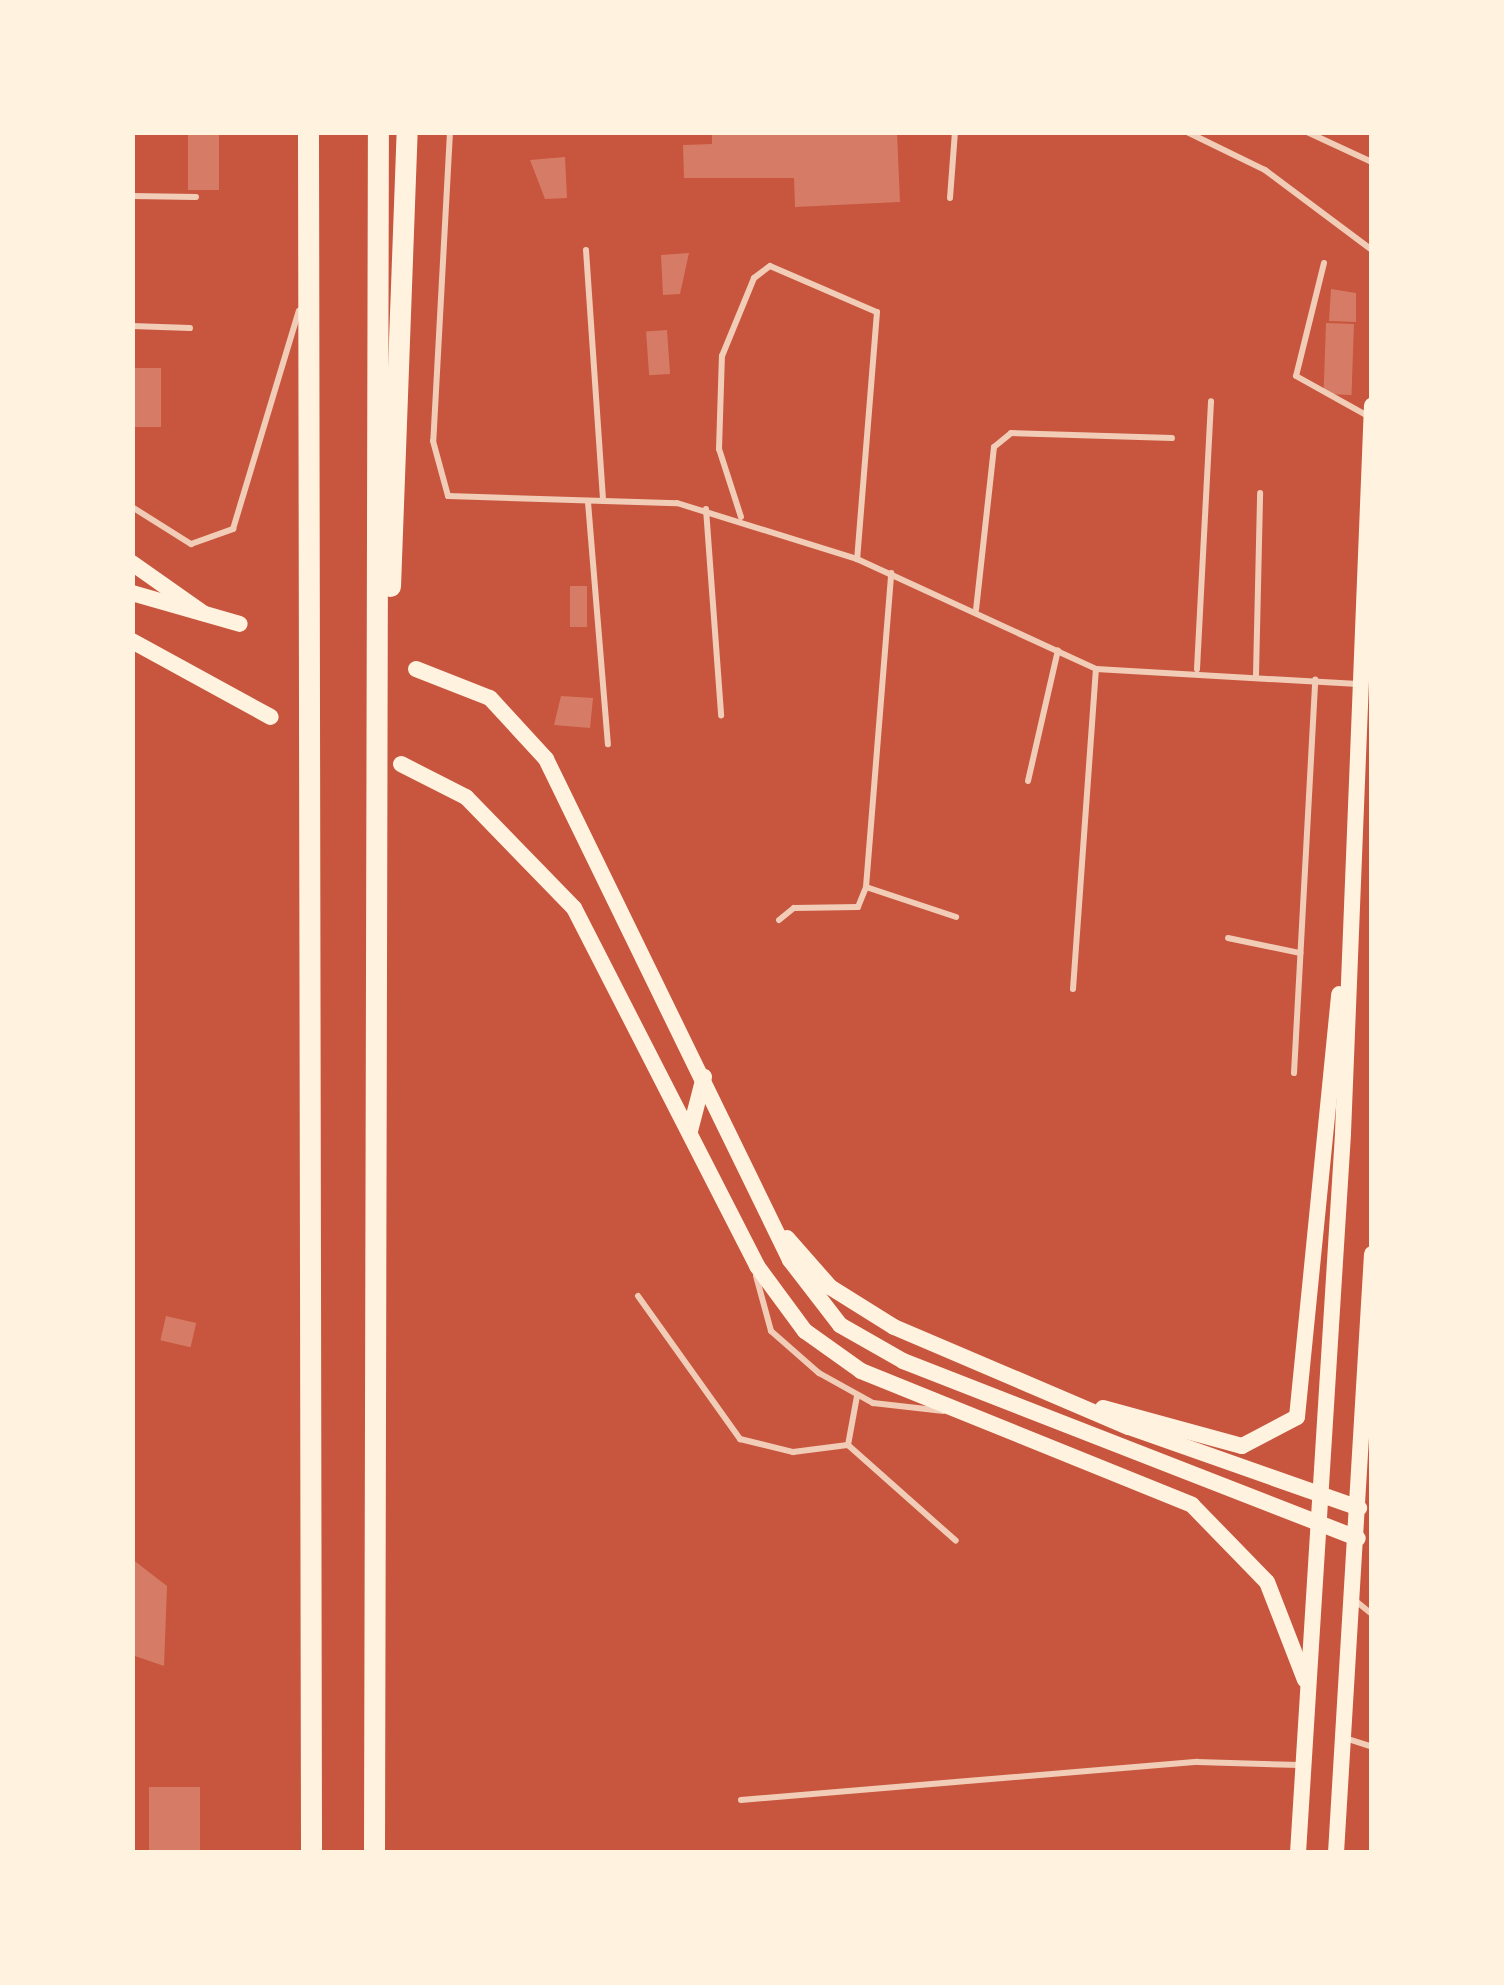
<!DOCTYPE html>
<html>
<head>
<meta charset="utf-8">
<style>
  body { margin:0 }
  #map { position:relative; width:1504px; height:1985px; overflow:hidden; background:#c8553d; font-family:Jost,sans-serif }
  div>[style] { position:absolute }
  .building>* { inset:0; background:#d67c66; transform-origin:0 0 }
  .service>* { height:6px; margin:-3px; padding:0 3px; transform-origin:3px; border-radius:3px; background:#f1ccb7 }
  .secondary>* { height:16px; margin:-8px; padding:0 8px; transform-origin:8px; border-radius:8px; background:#fff3e0 }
  .motorway>* { height:21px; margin:-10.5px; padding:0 10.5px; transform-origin:10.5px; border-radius:10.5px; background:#fff3e0 }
  span { translate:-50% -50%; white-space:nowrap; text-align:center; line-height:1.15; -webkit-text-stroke:9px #fff3e0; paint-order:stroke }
  .frame { position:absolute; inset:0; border:135px solid #fff3e0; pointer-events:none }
</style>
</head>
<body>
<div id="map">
  <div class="building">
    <div style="left:188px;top:132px;width:31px;height:58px"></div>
    <div style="clip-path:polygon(712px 132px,897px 132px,900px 202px,795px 207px,794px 178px,684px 178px,683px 145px,712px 144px)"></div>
    <div style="clip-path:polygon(565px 157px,567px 198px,545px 199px,530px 160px)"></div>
    <div style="clip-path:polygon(689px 253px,680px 294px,663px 295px,661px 255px)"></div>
    <div style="clip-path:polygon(1331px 289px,1356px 293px,1356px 322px,1329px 321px)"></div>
    <div style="left:1326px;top:323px;width:28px;height:71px;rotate:2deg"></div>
    <div style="left:667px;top:330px;width:44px;height:21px;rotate:86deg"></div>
    <div style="left:132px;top:368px;width:29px;height:59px"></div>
    <div style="left:570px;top:586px;width:17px;height:41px"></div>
    <div style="clip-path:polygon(561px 696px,593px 698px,590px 728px,554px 725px)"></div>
    <div style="left:166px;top:1316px;width:31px;height:25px;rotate:13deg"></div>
    <div style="clip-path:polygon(132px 1559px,167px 1586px,164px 1666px,132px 1655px)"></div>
    <div style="left:149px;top:1787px;width:51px;height:66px"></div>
  </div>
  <div class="service">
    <div style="left:450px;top:132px;width:309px;rotate:93.1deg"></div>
    <div style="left:433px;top:441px;width:57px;rotate:74.7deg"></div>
    <div style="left:448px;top:496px;width:229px;rotate:1.8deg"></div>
    <div style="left:677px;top:503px;width:189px;rotate:17.3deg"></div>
    <div style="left:857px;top:559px;width:263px;rotate:24.7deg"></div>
    <div style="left:1096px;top:669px;width:258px;rotate:3.3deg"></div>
    <div style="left:1187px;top:132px;width:87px;rotate:26deg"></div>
    <div style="left:1265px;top:170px;width:134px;rotate:36.8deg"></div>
    <div style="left:1307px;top:132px;width:72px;rotate:24.8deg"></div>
    <div style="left:132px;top:196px;width:64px;rotate:0.9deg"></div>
    <div style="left:950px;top:198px;width:66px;rotate:-85.7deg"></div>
    <div style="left:586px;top:250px;width:251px;rotate:86.1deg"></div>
    <div style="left:1324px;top:263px;width:116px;rotate:103.9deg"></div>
    <div style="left:1296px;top:376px;width:80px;rotate:29.1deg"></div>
    <div style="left:132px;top:326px;width:58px;rotate:2deg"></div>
    <div style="left:588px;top:502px;width:243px;rotate:85.3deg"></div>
    <div style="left:132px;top:507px;width:70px;rotate:32.1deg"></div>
    <div style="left:191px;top:544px;width:45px;rotate:-19.7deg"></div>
    <div style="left:233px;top:529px;width:228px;rotate:-73.2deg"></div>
    <div style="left:706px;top:509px;width:207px;rotate:85.8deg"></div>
    <div style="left:741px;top:517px;width:71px;rotate:-107.9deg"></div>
    <div style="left:719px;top:449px;width:93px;rotate:-88.2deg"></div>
    <div style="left:722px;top:356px;width:84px;rotate:-67.7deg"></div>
    <div style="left:754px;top:278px;width:20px;rotate:-37deg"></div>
    <div style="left:770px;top:266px;width:116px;rotate:23.3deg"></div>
    <div style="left:877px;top:312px;width:248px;rotate:94.6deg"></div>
    <div style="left:976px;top:610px;width:164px;rotate:-83.7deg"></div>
    <div style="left:994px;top:447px;width:22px;rotate:-39deg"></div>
    <div style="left:1011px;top:433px;width:161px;rotate:1.8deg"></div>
    <div style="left:1197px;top:669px;width:268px;rotate:-87deg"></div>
    <div style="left:1256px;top:675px;width:182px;rotate:-88.7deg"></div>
    <div style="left:1028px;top:781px;width:134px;rotate:-77.1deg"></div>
    <div style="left:866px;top:887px;width:95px;rotate:18.4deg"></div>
    <div style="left:779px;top:920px;width:19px;rotate:-39deg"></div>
    <div style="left:794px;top:908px;width:64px;rotate:-0.9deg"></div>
    <div style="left:858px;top:907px;width:22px;rotate:-68deg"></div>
    <div style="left:866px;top:887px;width:315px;rotate:-85.4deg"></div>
    <div style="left:1228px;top:938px;width:74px;rotate:11.8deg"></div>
    <div style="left:1073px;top:989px;width:320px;rotate:-85.9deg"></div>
    <div style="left:1294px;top:1073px;width:394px;rotate:-86.9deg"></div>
    <div style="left:756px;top:1276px;width:57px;rotate:74.7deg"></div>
    <div style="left:771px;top:1331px;width:64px;rotate:41.2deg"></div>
    <div style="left:819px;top:1373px;width:62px;rotate:29.1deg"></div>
    <div style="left:873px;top:1403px;width:71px;rotate:6.4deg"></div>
    <div style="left:638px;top:1296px;width:176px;rotate:54.5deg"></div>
    <div style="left:740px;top:1439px;width:55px;rotate:13.8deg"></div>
    <div style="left:793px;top:1452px;width:55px;rotate:-7.3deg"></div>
    <div style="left:857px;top:1396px;width:50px;rotate:100.4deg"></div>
    <div style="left:848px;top:1445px;width:144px;rotate:41.6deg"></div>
    <div style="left:1357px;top:1602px;width:19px;rotate:39deg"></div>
    <div style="left:1348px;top:1739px;width:25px;rotate:18deg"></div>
    <div style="left:741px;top:1800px;width:458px;rotate:-4.8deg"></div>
    <div style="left:1197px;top:1762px;width:103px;rotate:1.7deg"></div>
  </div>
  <div class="secondary">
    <div style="left:132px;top:563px;width:87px;rotate:35.2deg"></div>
    <div style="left:132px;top:593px;width:112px;rotate:16deg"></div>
    <div style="left:132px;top:641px;width:158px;rotate:28.7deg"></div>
    <div style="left:416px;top:669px;width:79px;rotate:21.4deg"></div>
    <div style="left:490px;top:698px;width:83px;rotate:47.4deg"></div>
    <div style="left:546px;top:759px;width:557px;rotate:64.03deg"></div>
    <div style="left:790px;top:1260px;width:82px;rotate:52.4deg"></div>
    <div style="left:840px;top:1325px;width:73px;rotate:29.7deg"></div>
    <div style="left:903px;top:1361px;width:488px;rotate:21.3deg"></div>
    <div style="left:401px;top:764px;width:73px;rotate:26.9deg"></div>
    <div style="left:466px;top:797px;width:155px;rotate:45.8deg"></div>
    <div style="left:574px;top:908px;width:402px;rotate:62.9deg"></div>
    <div style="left:757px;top:1266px;width:81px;rotate:53.6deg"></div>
    <div style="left:805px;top:1331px;width:69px;rotate:35.5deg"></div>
    <div style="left:861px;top:1371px;width:357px;rotate:22deg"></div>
    <div style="left:1192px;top:1505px;width:107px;rotate:45.8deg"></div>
    <div style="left:1267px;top:1582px;width:105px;rotate:68.8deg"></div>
    <div style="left:690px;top:1131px;width:56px;rotate:-75.5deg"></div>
    <div style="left:787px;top:1238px;width:65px;rotate:48.7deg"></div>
    <div style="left:830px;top:1287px;width:75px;rotate:32deg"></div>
    <div style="left:894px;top:1327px;width:255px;rotate:23.1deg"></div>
    <div style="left:1129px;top:1427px;width:244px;rotate:19.4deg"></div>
    <div style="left:1103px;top:1408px;width:144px;rotate:15.3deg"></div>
    <div style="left:1242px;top:1446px;width:62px;rotate:-27.8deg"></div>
    <div style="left:1297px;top:1417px;width:425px;rotate:-84.3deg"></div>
    <div style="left:1298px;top:1853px;width:721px;rotate:-86.42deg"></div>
    <div style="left:1343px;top:1133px;width:728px;rotate:-87.72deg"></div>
    <div style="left:1336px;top:1853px;width:600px;rotate:-86.56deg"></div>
  </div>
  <div class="motorway">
    <div style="left:308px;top:132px;width:1721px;rotate:89.9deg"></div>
    <div style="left:390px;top:586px;width:454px;rotate:-87.9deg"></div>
    <div style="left:374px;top:1853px;width:1721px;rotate:-89.87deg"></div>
  </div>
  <div class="frame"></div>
</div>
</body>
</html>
